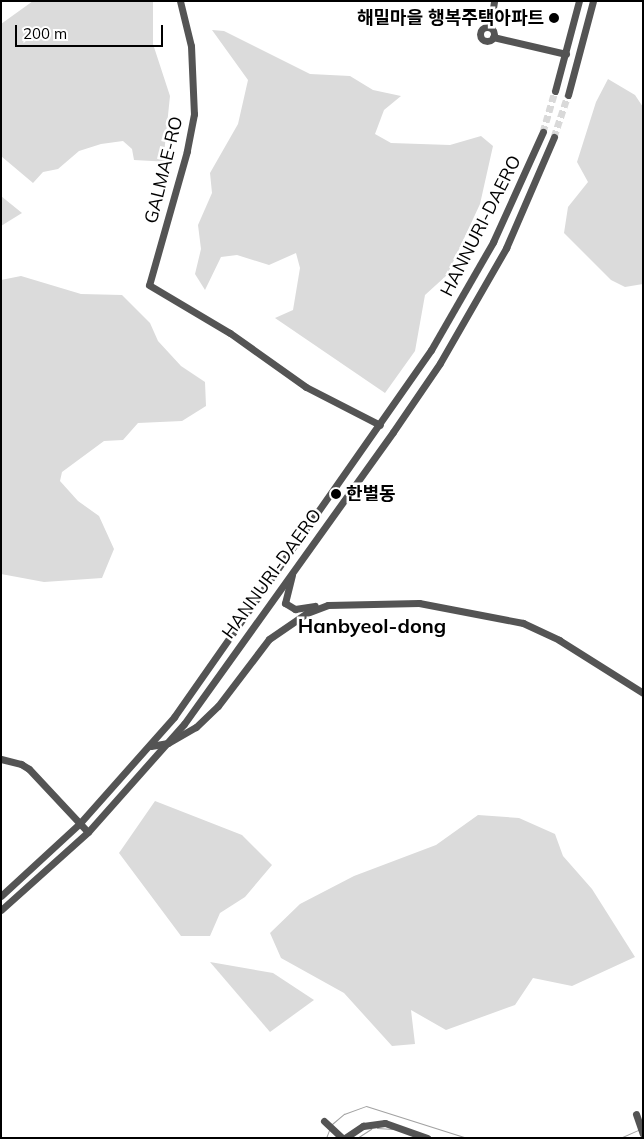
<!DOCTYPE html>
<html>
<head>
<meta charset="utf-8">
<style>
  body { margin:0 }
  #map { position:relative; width:644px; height:1139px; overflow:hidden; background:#fff; font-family:Mulish,"Noto Sans KR",sans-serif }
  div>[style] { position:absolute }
  .green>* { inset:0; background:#dbdbdb }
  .stream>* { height:1px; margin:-0.5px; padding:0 0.5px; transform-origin:0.5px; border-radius:0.5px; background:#a2a2a2 }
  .minor-tunnel>* { height:7px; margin-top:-3.5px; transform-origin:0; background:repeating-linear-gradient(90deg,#d9d9d9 0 7px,transparent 0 10.5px) }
  .minor>* { height:7px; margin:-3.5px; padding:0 3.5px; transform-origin:3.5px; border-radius:3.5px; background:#545454 }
  .minor>.ring { margin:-3.5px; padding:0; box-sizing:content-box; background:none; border:7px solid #545454; border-radius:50% }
  .dots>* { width:14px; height:14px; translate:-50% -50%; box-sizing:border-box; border:2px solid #fff; border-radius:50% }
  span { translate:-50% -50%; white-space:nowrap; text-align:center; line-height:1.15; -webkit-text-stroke:5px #fff; paint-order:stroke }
  .poi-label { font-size:18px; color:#000; font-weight:700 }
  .right { translate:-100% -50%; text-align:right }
  .left { translate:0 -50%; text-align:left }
  .street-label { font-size:18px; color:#000 }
  .quarter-label { font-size:20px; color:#000; font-weight:700 }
  .frame { position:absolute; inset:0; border:2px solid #000; pointer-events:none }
  .scale { position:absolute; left:15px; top:25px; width:148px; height:22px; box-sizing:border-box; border:2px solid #000; border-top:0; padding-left:6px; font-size:15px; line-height:18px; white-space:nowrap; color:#000; -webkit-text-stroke:4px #fff; paint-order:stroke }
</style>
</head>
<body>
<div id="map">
  <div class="green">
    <div style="clip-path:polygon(33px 1px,153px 1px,153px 44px,170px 96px,164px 154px,171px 162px,134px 160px,132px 149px,123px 141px,101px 144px,79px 151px,58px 169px,43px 172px,33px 183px,1px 156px,1px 24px)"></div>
    <div style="clip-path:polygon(212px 30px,224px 31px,310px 74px,350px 76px,373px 90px,401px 96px,384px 110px,375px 134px,391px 143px,450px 145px,481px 136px,493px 146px,480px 204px,447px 275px,425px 295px,415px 351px,385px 393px,275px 318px,293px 310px,300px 268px,296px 253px,269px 265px,237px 255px,221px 257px,205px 290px,195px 274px,201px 249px,198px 225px,212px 193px,210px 173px,238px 124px,248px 80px)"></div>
    <div style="clip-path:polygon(608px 79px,635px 95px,643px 107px,643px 284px,625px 287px,611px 280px,564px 233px,568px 207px,588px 182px,577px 162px,596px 102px)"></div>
    <div style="clip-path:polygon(1px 196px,22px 213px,1px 226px)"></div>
    <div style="clip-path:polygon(21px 276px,81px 294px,122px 295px,150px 323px,158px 341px,181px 366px,205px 382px,206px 406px,182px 421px,138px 423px,123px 440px,104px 441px,62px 472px,60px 481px,78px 501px,99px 516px,114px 549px,102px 578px,44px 582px,1px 574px,1px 280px)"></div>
    <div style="clip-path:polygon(155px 801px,242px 835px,272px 865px,245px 897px,220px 913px,210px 936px,181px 936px,119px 853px)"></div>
    <div style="clip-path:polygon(478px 815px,519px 818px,555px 834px,563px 856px,592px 889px,635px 957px,572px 986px,533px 978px,515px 1005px,446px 1030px,411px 1010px,415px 1044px,392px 1046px,344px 993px,281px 958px,270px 933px,300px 904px,354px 876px,436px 845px)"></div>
    <div style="clip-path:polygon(210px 962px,273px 973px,314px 1000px,270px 1032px)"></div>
  </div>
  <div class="stream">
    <div style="left:332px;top:1124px;width:16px;rotate:-40deg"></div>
    <div style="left:344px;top:1114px;width:23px;rotate:-20deg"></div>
    <div style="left:366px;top:1106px;width:106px;rotate:17.6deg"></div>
    <div style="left:377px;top:1128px;width:16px;rotate:4deg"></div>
    <div style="left:326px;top:1138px;width:9px;rotate:-69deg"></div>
    <div style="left:357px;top:1138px;width:17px;rotate:-33deg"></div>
    <div style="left:620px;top:1138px;width:20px;rotate:-24deg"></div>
  </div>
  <div class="minor-tunnel">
    <div style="left:543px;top:132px;width:43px;rotate:-73.7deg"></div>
    <div style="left:554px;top:137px;width:44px;rotate:-71.6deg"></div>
  </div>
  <div class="minor">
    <div style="left:180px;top:1px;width:46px;rotate:76.3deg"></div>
    <div style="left:191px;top:46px;width:68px;rotate:87.5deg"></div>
    <div style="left:194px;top:114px;width:38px;rotate:101deg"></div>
    <div style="left:187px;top:151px;width:139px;rotate:105.8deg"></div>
    <div style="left:149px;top:285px;width:94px;rotate:30.7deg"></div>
    <div style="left:230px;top:333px;width:93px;rotate:35.4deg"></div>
    <div style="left:306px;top:387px;width:83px;rotate:27.2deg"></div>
    <div class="ring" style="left:480px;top:27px;width:7px;height:7px"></div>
    <div style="left:490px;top:27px;width:26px;rotate:-81deg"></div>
    <div style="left:493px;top:37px;width:75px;rotate:13.1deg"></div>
    <div style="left:555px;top:91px;width:93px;rotate:-75.1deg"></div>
    <div style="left:568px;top:95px;width:97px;rotate:-75.1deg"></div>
    <div style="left:292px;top:575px;width:29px;rotate:104deg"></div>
    <div style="left:285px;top:603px;width:12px;rotate:31deg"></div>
    <div style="left:295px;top:609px;width:20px;rotate:-9deg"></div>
    <div style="left:151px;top:746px;width:17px;rotate:-10deg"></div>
    <div style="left:168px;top:743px;width:32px;rotate:-30deg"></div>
    <div style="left:196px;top:727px;width:30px;rotate:-44deg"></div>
    <div style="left:218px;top:706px;width:84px;rotate:-52.7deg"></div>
    <div style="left:269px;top:639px;width:46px;rotate:-34.4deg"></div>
    <div style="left:307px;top:613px;width:22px;rotate:-21deg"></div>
    <div style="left:328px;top:605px;width:91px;rotate:-1.3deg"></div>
    <div style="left:419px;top:603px;width:106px;rotate:10.9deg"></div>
    <div style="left:523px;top:623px;width:40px;rotate:25deg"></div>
    <div style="left:559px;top:640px;width:99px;rotate:32.2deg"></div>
    <div style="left:1px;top:759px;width:21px;rotate:14deg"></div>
    <div style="left:21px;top:764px;width:9px;rotate:32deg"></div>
    <div style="left:29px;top:769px;width:86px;rotate:46.9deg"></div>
    <div style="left:1px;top:896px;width:108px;rotate:-42.7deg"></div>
    <div style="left:80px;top:823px;width:142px;rotate:-48.4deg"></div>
    <div style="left:174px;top:717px;width:448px;rotate:-55deg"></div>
    <div style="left:431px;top:350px;width:125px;rotate:-60.1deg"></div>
    <div style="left:493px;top:242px;width:121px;rotate:-65.6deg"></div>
    <div style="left:1px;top:910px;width:117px;rotate:-41.9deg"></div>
    <div style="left:88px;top:832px;width:144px;rotate:-48.4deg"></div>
    <div style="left:184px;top:724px;width:359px;rotate:-54.4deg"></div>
    <div style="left:393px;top:432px;width:83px;rotate:-55.7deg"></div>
    <div style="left:440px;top:363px;width:133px;rotate:-60.1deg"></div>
    <div style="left:506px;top:248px;width:121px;rotate:-66.6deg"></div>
    <div style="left:636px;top:1114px;width:21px;rotate:71deg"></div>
    <div style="left:324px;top:1121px;width:25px;rotate:43deg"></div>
    <div style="left:345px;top:1138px;width:22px;rotate:-34deg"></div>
    <div style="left:363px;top:1126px;width:22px;rotate:-8deg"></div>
    <div style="left:385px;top:1123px;width:45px;rotate:19.7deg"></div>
  </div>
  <div class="dots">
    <div style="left:554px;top:18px;background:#000"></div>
    <div style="left:336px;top:494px;background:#000"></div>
  </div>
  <div class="poi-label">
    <span class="right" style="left:544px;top:18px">해밀마을 행복주택아파트</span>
    <span class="left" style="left:346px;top:494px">한별동</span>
  </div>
  <div class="street-label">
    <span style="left:164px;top:170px;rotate:-76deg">GALMAE-RO</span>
    <span style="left:481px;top:226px;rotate:-63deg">HANNURI-DAERO</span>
    <span style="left:272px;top:574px;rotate:-54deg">HANNURI-DAERO</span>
  </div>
  <div class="quarter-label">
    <span style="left:372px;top:625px">Hanbyeol-dong</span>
  </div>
  <div class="frame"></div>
  <div class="scale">200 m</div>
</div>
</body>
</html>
